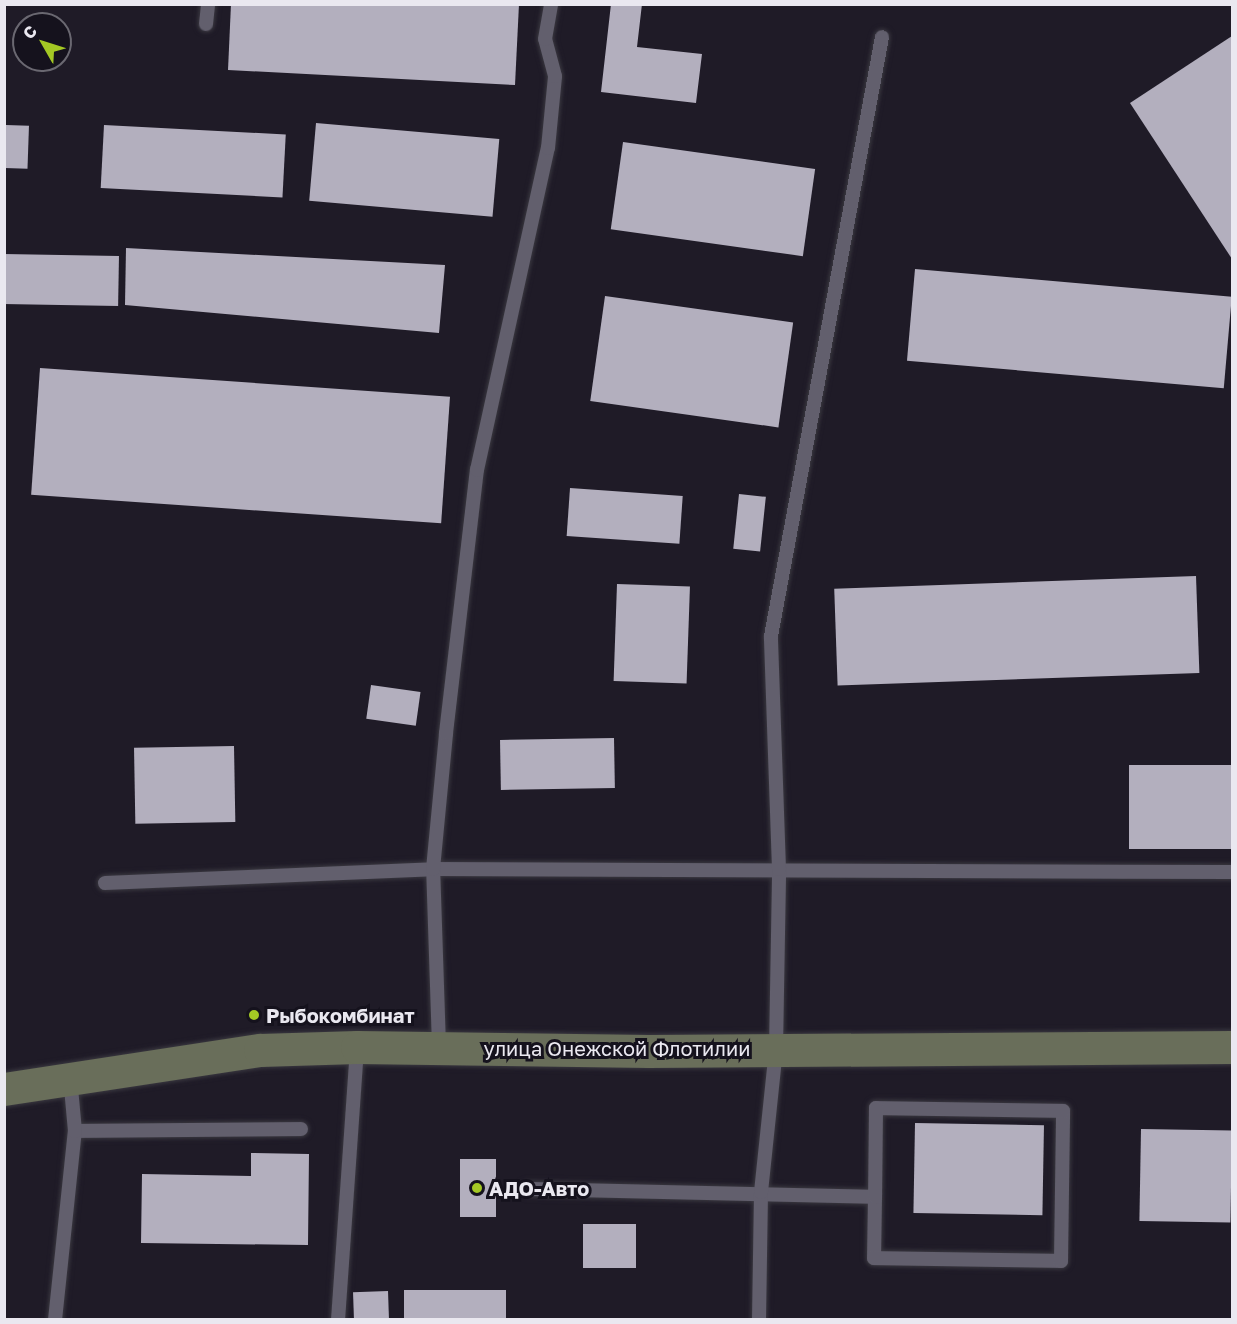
<!DOCTYPE html>
<html>
<head>
<meta charset="utf-8">
<style>
  body { margin:0 }
  #map { position:relative; width:1237px; height:1324px; overflow:hidden; background:#1f1b27; font-family:"Golos Text",sans-serif }
  div>[style] { position:absolute }
  .building>* { inset:0; background:#b3afbe; transform-origin:0 0 }
  .roads { filter:drop-shadow(0 0 2px #3a3840) drop-shadow(0 0 2px #3a3840) }
  .lane>* { height:14px; margin:-7px; padding:0 7px; transform-origin:7px; border-radius:7px; background:#625f6d }
  .secondary>* { height:33px; margin:-16.5px; padding:0 16.5px; transform-origin:16.5px; border-radius:16.5px; background:#696e5a }
  .dots>* { width:16px; height:16px; translate:-50% -50%; box-sizing:border-box; border:3px solid #15121d; border-radius:50% }
  span { translate:-50% -50%; white-space:nowrap; text-align:center; line-height:1.15; -webkit-text-stroke:6px #15121d; paint-order:stroke }
  .poi-label { font-size:20px; color:#eae8f0; font-weight:700 }
  .left { translate:0 -50%; text-align:left }
  .street-label { font-size:20px; color:#eae8f0 }
  .frame { position:absolute; inset:0; border:6px solid #eae8f0; pointer-events:none }
  .north { position:absolute; left:12px; top:12px; width:60px; height:60px; box-sizing:border-box; background:#15121d; border:2px solid #6a6871; border-radius:50%; rotate:309deg; font-size:16px; font-weight:700; line-height:24px; text-align:center; color:#eae8f0 }
  .north::after { content:''; display:block; margin:auto; width:21px; height:27px; background:#a4c824; clip-path:polygon(50% 0,100% 100%,50% 72%,0 100%) }
</style>
</head>
<body>
<div id="map">
  <div class="building">
    <div style="clip-path:polygon(231px 4px,519px 4px,515px 85px,228px 70px)"></div>
    <div style="clip-path:polygon(611px 4px,642px 4px,637px 47px,702px 54px,696px 103px,601px 92px)"></div>
    <div style="clip-path:polygon(1232px 36px,1232px 259px,1130px 103px)"></div>
    <div style="left:316px;top:123px;width:184px;height:78px;rotate:5deg"></div>
    <div style="left:6px;top:125px;width:23px;height:43px;rotate:2deg"></div>
    <div style="left:104px;top:125px;width:182px;height:63px;rotate:3deg"></div>
    <div style="left:623px;top:142px;width:194px;height:88px;rotate:8deg"></div>
    <div style="clip-path:polygon(126px 248px,445px 265px,439px 333px,125px 305px)"></div>
    <div style="left:4px;top:254px;width:115px;height:50px;rotate:1deg"></div>
    <div style="left:915px;top:269px;width:318px;height:92px;rotate:5deg"></div>
    <div style="left:605px;top:296px;width:190px;height:106px;rotate:8deg"></div>
    <div style="left:40px;top:368px;width:411px;height:127px;rotate:4deg"></div>
    <div style="left:570px;top:488px;width:113px;height:48px;rotate:4deg"></div>
    <div style="left:739px;top:494px;width:27px;height:55px;rotate:6deg"></div>
    <div style="left:1196px;top:576px;width:97px;height:362px;rotate:88deg"></div>
    <div style="left:617px;top:584px;width:73px;height:97px;rotate:2deg"></div>
    <div style="left:371px;top:685px;width:50px;height:34px;rotate:8deg"></div>
    <div style="left:614px;top:738px;width:50px;height:114px;rotate:89deg"></div>
    <div style="left:234px;top:746px;width:76px;height:100px;rotate:89deg"></div>
    <div style="left:1232px;top:765px;width:84px;height:103px;rotate:90deg"></div>
    <div style="left:915px;top:1123px;width:129px;height:90px;rotate:1deg"></div>
    <div style="left:1141px;top:1129px;width:91px;height:92px;rotate:1deg"></div>
    <div style="clip-path:polygon(251px 1153px,309px 1154px,308px 1245px,141px 1243px,142px 1174px,251px 1176px)"></div>
    <div style="left:460px;top:1159px;width:36px;height:58px"></div>
    <div style="left:636px;top:1224px;width:44px;height:53px;rotate:90deg"></div>
    <div style="left:404px;top:1290px;width:102px;height:30px"></div>
    <div style="left:388px;top:1291px;width:29px;height:35px;rotate:88deg"></div>
  </div>
  <div class="roads">
    <div class="lane">
      <div style="left:206px;top:24px;width:20px;rotate:-84deg"></div>
      <div style="left:105px;top:883px;width:328px;rotate:-2.4deg"></div>
      <div style="left:433px;top:869px;width:799px;rotate:0.22deg"></div>
      <div style="left:439px;top:1046px;width:177px;rotate:-91.9deg"></div>
      <div style="left:433px;top:869px;width:137px;rotate:-84.5deg"></div>
      <div style="left:446px;top:733px;width:265px;rotate:-83.3deg"></div>
      <div style="left:477px;top:470px;width:330px;rotate:-77.6deg"></div>
      <div style="left:548px;top:148px;width:72px;rotate:-84.4deg"></div>
      <div style="left:555px;top:76px;width:38px;rotate:-105deg"></div>
      <div style="left:545px;top:39px;width:36px;rotate:-80deg"></div>
      <div style="left:75px;top:1131px;width:226px;rotate:-0.5deg"></div>
      <div style="left:527px;top:1189px;width:348px;rotate:1.3deg"></div>
      <div style="left:875px;top:1197px;width:61px;rotate:90.9deg"></div>
      <div style="left:874px;top:1258px;width:187px;rotate:0.9deg"></div>
      <div style="left:1061px;top:1261px;width:150px;rotate:-89.2deg"></div>
      <div style="left:1063px;top:1111px;width:187px;rotate:-179.1deg"></div>
      <div style="left:876px;top:1108px;width:89px;rotate:90.6deg"></div>
      <div style="left:55px;top:1320px;width:190px;rotate:-84deg"></div>
      <div style="left:75px;top:1131px;width:54px;rotate:-95.3deg"></div>
      <div style="left:338px;top:1320px;width:274px;rotate:-86deg"></div>
      <div style="left:759px;top:1320px;width:128px;rotate:-89.1deg"></div>
      <div style="left:761px;top:1192px;width:144px;rotate:-84deg"></div>
      <div style="left:776px;top:1049px;width:180px;rotate:-89deg"></div>
      <div style="left:779px;top:869px;width:233px;rotate:-92deg"></div>
      <div style="left:771px;top:636px;width:609px;rotate:-79.5deg"></div>
    </div>
    <div class="secondary">
      <div style="left:4px;top:1089px;width:259px;rotate:-8.7deg"></div>
      <div style="left:260px;top:1050px;width:97px;rotate:-1.8deg"></div>
      <div style="left:357px;top:1047px;width:292px;rotate:0.8deg"></div>
      <div style="left:649px;top:1051px;width:583px;rotate:-0.39deg"></div>
    </div>
  </div>
  <div class="dots">
    <div style="left:254px;top:1015px;background:#a4c824"></div>
    <div style="left:477px;top:1188px;background:#a4c824"></div>
  </div>
  <div class="poi-label">
    <span class="left" style="left:266px;top:1015px">Рыбокомбинат</span>
    <span class="left" style="left:489px;top:1188px">АДО-Авто</span>
  </div>
  <div class="street-label">
    <span style="left:617px;top:1048px">улица Онежской Флотилии</span>
  </div>
  <div class="frame"></div>
  <div class="north">С</div>
</div>
</body>
</html>
